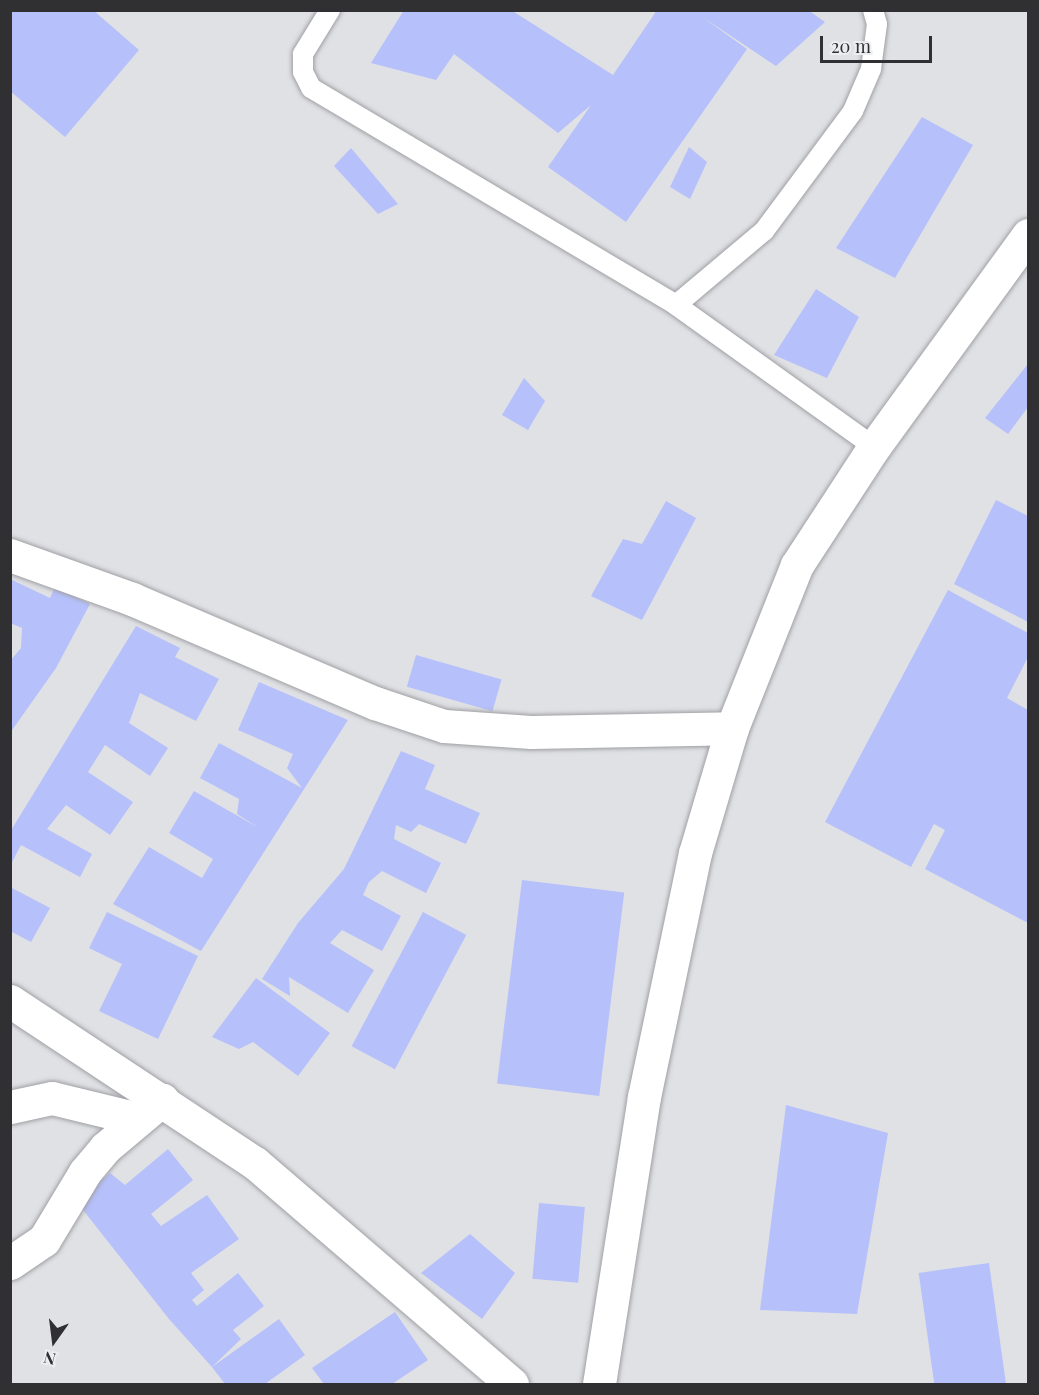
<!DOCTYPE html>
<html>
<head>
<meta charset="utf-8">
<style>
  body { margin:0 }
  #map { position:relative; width:1039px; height:1395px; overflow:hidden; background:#e0e1e5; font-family:"Playfair Display",serif }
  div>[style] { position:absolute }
  .building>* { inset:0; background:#b6c0fa; transform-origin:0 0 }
  .roads { filter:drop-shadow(0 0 2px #9fa0a4) drop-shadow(0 0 2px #9fa0a4) }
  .service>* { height:20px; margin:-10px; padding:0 10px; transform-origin:10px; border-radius:10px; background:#fff }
  .minor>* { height:33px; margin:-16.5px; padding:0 16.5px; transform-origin:16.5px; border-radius:16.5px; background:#fff }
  span { translate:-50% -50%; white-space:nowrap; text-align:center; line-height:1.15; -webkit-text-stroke:4.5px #edeef2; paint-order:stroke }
  .frame { position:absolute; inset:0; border:12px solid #303032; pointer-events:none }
  .north { position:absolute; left:24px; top:1311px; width:60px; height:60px; -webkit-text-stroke:4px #edeef2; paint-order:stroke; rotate:194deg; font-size:16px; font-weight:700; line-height:24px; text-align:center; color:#303032 }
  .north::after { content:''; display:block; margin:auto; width:21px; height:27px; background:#303032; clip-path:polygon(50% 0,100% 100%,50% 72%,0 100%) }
  .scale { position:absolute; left:820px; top:36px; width:112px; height:27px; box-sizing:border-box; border:3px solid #303032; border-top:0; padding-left:8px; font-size:18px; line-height:21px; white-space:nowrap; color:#303032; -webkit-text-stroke:4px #edeef2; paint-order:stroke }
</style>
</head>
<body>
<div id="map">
  <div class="building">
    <div style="clip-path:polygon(10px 10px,93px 10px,139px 50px,65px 137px,10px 91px)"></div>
    <div style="clip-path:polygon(404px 10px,511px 10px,613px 75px,657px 10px,808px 10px,825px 22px,776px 66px,701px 16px,747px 49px,626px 222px,548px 167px,591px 105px,558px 133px,454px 54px,436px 80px,371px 63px)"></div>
    <div style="clip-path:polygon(922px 117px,973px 145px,895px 278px,836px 248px)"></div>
    <div style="clip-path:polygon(689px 147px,707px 162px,690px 199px,670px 187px)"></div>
    <div style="clip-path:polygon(351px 148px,398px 204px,378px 214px,334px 166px)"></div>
    <div style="clip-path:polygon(816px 289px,859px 317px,827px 378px,774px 355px)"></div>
    <div style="clip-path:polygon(1028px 364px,1028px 407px,1008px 434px,985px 418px)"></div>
    <div style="clip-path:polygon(524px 378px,545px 401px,528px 430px,502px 415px)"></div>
    <div style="clip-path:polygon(996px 500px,1028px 516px,1028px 622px,954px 584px)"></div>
    <div style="clip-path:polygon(666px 501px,696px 518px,642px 620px,591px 596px,623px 539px,642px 544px)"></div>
    <div style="clip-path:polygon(10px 579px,50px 598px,55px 587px,90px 604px,56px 668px,10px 733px,10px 661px,21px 648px,22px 628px,10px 623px)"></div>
    <div style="clip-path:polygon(948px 590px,1028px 633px,1028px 657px,1007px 698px,1028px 710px,1028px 923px,925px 869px,945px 830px,934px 824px,911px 867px,825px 822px)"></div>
    <div style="clip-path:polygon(136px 626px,180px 648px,175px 657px,219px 679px,196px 721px,140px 693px,129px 723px,168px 748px,150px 776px,105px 745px,88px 772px,133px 802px,110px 835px,66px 805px,47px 829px,92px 854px,80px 877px,21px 845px,10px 866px,10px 832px)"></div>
    <div style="left:416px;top:655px;width:89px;height:33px;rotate:16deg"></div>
    <div style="clip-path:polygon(259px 682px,348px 720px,201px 951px,113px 904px,149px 847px,202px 878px,213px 859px,169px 833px,194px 791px,259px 828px,237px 814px,239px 799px,200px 778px,219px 743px,302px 788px,287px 768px,293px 754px,238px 730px)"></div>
    <div style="clip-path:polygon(401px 751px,435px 765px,425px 789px,480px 813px,466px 844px,419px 824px,411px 832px,396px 825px,394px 839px,441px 863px,426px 893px,382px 871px,369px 882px,363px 895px,401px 916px,382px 951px,342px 930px,330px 943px,374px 970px,348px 1013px,289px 977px,290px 996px,262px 979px,298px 923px,344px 869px)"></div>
    <div style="left:522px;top:880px;width:103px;height:205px;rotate:7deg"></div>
    <div style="clip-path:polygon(10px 887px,50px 908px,31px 942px,10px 931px)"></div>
    <div style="clip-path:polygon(107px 912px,198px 956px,158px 1039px,99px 1011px,122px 964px,89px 948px)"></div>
    <div style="left:423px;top:912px;width:49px;height:152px;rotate:28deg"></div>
    <div style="clip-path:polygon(256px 978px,330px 1033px,298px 1076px,253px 1042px,239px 1049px,212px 1037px)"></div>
    <div style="clip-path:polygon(786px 1105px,888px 1133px,857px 1314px,760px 1310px)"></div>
    <div style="clip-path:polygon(168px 1149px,193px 1180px,151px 1214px,161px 1226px,207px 1195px,239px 1239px,191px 1273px,204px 1290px,192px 1300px,197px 1306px,238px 1273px,264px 1306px,233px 1330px,241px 1339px,212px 1367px,169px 1319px,76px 1201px,110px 1173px,125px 1185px)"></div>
    <div style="left:539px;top:1203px;width:46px;height:76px;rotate:5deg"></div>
    <div style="clip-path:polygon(470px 1234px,515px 1273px,482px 1319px,421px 1273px)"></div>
    <div style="left:989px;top:1263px;width:122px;height:71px;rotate:82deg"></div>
    <div style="clip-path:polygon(395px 1312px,428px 1360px,392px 1384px,324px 1384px,312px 1368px)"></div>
    <div style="clip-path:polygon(279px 1319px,305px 1355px,265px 1384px,225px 1384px,212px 1367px)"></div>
  </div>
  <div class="roads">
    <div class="service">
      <div style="left:330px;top:10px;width:52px;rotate:121.5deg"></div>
      <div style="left:303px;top:54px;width:18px;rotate:90deg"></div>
      <div style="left:303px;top:72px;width:18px;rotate:63deg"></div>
      <div style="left:311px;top:88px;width:425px;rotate:30.7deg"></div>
      <div style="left:676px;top:305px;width:244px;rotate:35.6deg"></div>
      <div style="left:676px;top:305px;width:115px;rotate:-40.1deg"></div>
      <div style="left:764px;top:231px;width:149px;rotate:-53.4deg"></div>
      <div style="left:853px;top:111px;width:46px;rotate:-66.8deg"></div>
      <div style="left:871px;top:69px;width:45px;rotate:-82.4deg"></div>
      <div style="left:877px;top:24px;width:15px;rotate:-106deg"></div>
    </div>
    <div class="minor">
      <div style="left:10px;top:555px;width:130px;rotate:19.8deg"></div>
      <div style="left:132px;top:599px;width:264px;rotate:23.2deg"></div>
      <div style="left:375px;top:703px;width:73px;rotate:18.4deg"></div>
      <div style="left:444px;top:726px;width:87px;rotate:3.9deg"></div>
      <div style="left:531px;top:732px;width:201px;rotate:-1.1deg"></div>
      <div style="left:10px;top:1001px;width:294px;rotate:33.5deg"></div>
      <div style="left:255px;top:1163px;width:339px;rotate:40.7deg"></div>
      <div style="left:10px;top:1107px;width:43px;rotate:-12.1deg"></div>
      <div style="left:52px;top:1098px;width:89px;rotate:13.7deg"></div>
      <div style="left:10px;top:1263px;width:41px;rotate:-34.1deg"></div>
      <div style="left:44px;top:1240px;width:79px;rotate:-58.9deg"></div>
      <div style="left:85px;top:1172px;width:31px;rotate:-50deg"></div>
      <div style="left:105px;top:1148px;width:75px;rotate:-40.1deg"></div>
      <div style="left:599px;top:1384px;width:291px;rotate:-81.1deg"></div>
      <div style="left:644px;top:1097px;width:249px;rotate:-78.2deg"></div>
      <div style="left:695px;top:853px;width:130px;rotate:-73.5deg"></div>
      <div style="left:732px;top:728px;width:175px;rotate:-68.3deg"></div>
      <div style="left:797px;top:565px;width:141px;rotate:-56.9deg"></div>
      <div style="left:874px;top:447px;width:262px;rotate:-54deg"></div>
    </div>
  </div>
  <div class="frame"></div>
  <div class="north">N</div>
  <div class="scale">20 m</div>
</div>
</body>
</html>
